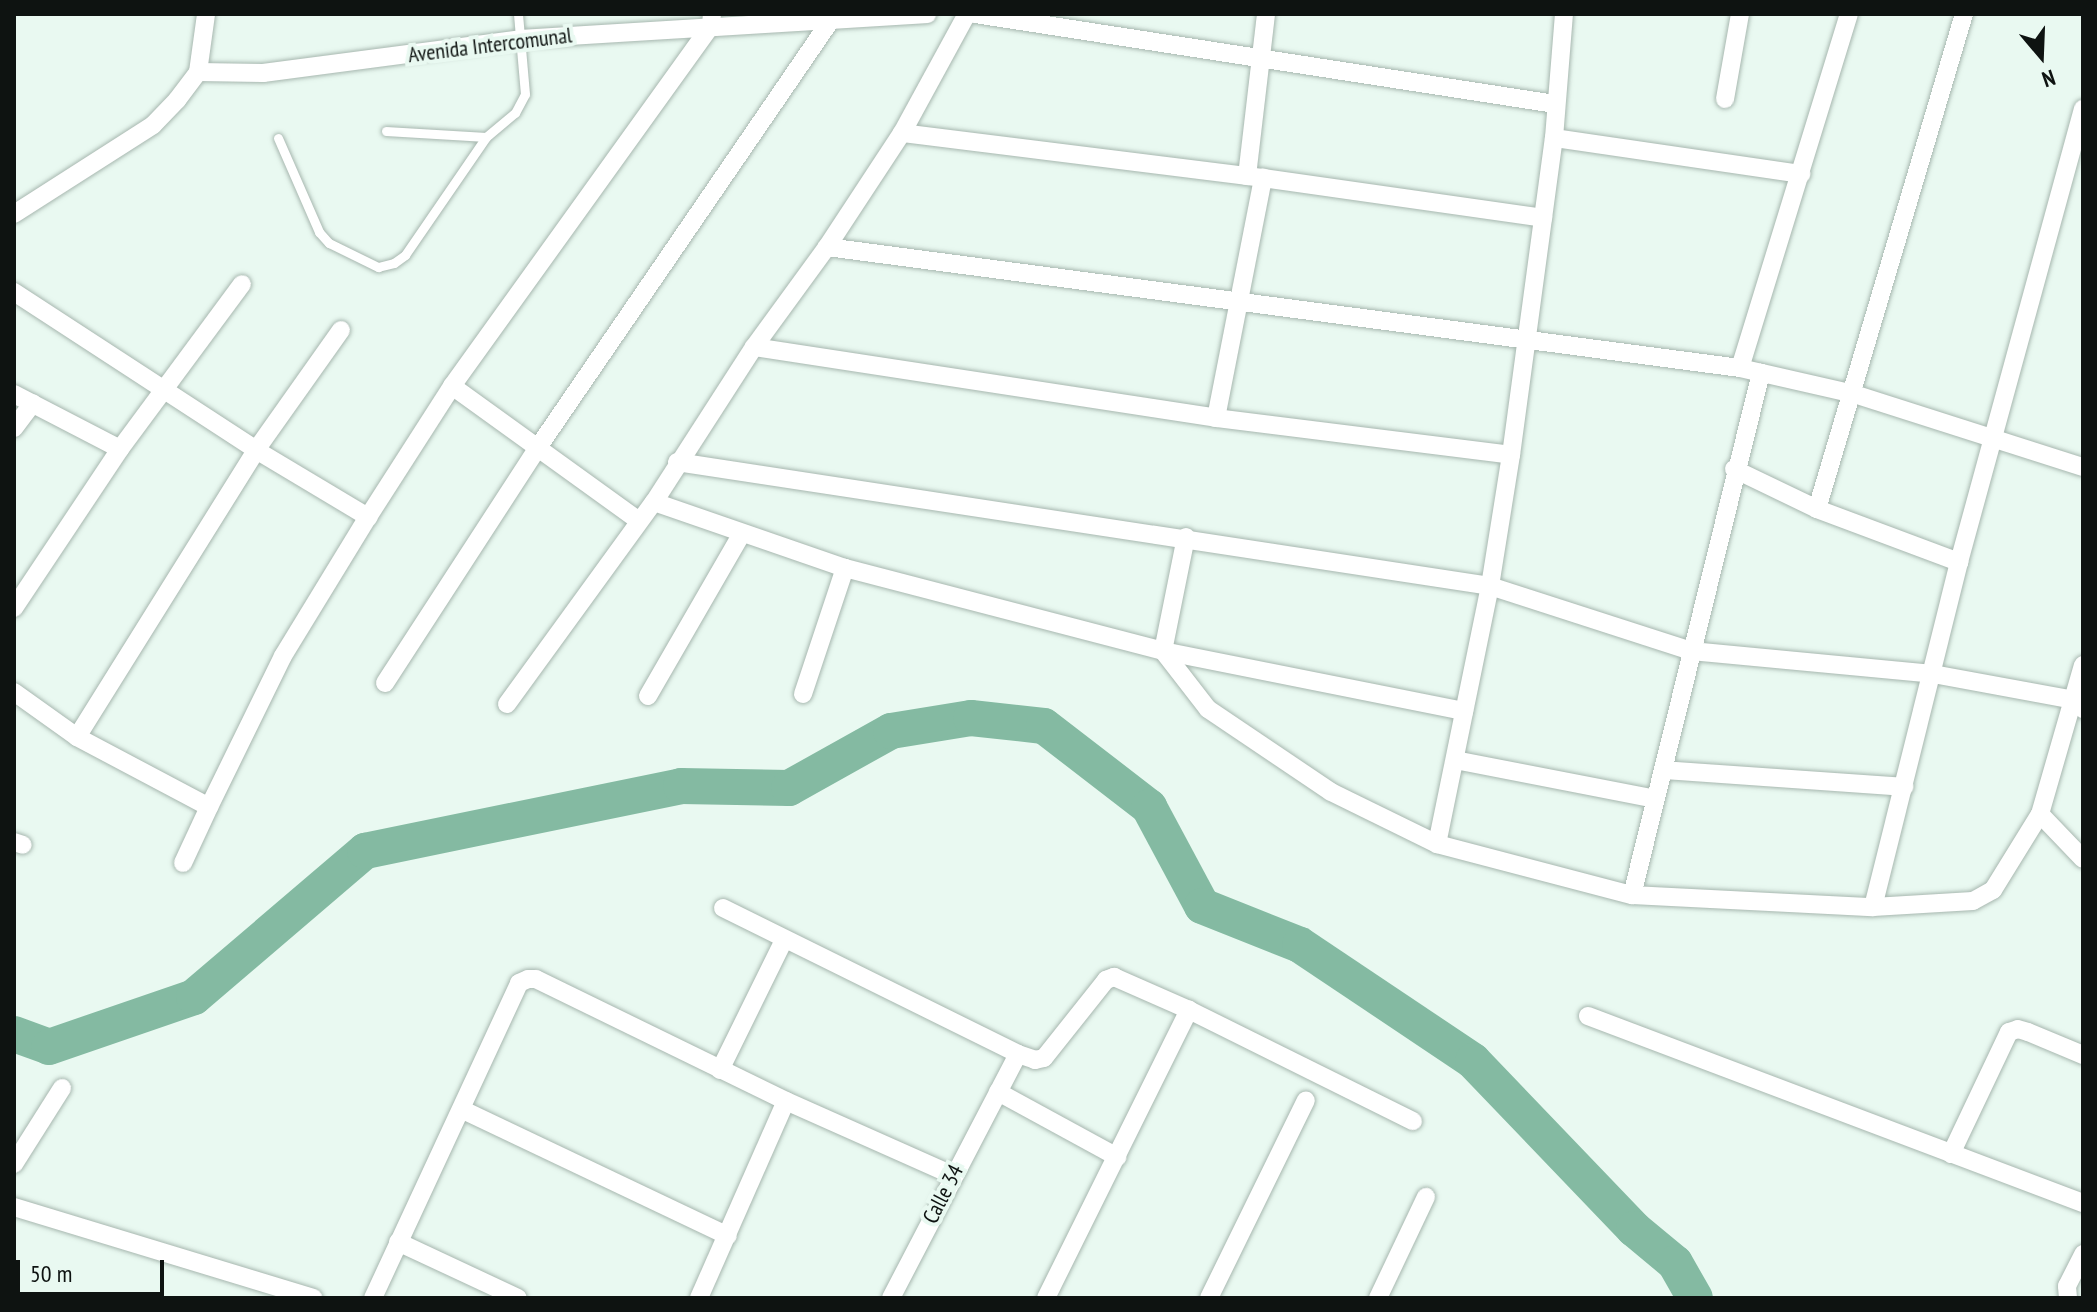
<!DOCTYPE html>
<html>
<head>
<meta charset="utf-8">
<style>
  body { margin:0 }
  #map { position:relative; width:2097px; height:1312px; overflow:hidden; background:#e9f9f1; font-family:"PT Sans Narrow",sans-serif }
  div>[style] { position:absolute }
  .river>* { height:36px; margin:-18px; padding:0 18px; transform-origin:18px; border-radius:18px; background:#84baa2 }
  .roads { filter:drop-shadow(0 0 2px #a7b7af) drop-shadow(0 0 2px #a7b7af) }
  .lane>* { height:9px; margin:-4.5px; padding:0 4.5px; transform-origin:4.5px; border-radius:4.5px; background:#fff }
  .street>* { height:18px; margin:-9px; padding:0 9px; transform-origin:9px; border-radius:9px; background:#fff }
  span { translate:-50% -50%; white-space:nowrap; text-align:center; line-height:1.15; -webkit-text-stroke:8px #e9f9f1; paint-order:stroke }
  .street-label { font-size:22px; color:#0e1311 }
  .frame { position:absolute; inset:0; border:16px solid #0e1311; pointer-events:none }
  .north { position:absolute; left:2001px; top:16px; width:80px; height:80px; -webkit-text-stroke:6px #e9f9f1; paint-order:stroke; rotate:161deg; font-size:22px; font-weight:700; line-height:32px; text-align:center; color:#0e1311 }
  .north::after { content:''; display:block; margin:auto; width:28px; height:36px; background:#0e1311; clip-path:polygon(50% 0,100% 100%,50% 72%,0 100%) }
  .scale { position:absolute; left:16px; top:1260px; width:148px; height:36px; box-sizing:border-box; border:4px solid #0e1311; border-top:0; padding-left:10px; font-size:24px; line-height:28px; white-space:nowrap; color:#0e1311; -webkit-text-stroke:6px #e9f9f1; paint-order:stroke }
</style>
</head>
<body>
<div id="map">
  <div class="river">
    <div style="left:14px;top:1034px;width:37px;rotate:20deg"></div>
    <div style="left:49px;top:1047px;width:153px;rotate:-19deg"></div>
    <div style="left:194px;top:997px;width:225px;rotate:-40.5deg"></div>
    <div style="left:365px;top:851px;width:323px;rotate:-11.6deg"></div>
    <div style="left:681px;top:786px;width:108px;rotate:1.1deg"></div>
    <div style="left:789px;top:788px;width:117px;rotate:-29.2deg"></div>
    <div style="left:891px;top:731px;width:81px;rotate:-9.2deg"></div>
    <div style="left:971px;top:718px;width:73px;rotate:6.3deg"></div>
    <div style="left:1044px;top:726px;width:133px;rotate:37.6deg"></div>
    <div style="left:1149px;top:807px;width:112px;rotate:61.8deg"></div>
    <div style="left:1202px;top:906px;width:105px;rotate:21.7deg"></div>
    <div style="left:1300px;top:945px;width:208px;rotate:33.8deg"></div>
    <div style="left:1473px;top:1061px;width:233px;rotate:46.2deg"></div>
    <div style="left:1634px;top:1229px;width:53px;rotate:39.7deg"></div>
    <div style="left:1675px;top:1263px;width:40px;rotate:60.3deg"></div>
  </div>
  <div class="roads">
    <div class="lane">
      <div style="left:386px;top:131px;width:100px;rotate:3.4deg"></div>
      <div style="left:278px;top:138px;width:103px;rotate:66.4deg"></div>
      <div style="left:319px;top:232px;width:15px;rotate:48deg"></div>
      <div style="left:329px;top:243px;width:55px;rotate:26.1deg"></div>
      <div style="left:378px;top:267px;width:16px;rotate:-14deg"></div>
      <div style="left:394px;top:263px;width:14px;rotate:-36deg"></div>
      <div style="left:405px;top:255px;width:143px;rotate:-55.5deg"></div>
      <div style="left:486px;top:137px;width:38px;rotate:-40deg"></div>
      <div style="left:515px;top:113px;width:21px;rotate:-62deg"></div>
      <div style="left:525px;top:94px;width:80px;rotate:-95deg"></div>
    </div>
    <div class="street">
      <div style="left:975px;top:14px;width:587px;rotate:8.82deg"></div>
      <div style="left:198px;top:72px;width:65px;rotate:0.9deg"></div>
      <div style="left:263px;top:73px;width:260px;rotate:-7.5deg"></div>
      <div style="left:521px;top:39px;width:407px;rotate:-3.5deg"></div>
      <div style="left:1725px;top:99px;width:86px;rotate:-80deg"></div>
      <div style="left:902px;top:133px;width:364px;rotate:7.1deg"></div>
      <div style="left:1263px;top:178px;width:283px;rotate:8.1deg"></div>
      <div style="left:1554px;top:138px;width:250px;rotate:8.3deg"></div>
      <div style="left:1247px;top:176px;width:163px;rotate:-83.3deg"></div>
      <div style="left:14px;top:214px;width:165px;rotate:-32.6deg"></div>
      <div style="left:153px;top:125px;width:35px;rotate:-46deg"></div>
      <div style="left:177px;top:100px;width:35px;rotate:-53deg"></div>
      <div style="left:198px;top:72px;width:59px;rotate:-82.1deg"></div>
      <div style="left:827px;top:247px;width:921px;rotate:7.55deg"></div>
      <div style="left:1740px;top:368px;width:117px;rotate:12.8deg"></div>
      <div style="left:1854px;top:394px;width:240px;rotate:17.7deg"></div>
      <div style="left:14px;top:292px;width:289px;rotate:33.1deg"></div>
      <div style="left:256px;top:450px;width:131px;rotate:30.9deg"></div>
      <div style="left:754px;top:347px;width:467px;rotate:8.7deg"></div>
      <div style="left:1216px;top:418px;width:297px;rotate:7.1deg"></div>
      <div style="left:1740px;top:368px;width:370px;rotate:-72.9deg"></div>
      <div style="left:452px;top:386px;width:229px;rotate:35.8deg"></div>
      <div style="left:14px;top:394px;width:119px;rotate:27.4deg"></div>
      <div style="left:1216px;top:418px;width:245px;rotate:-78.9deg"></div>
      <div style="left:14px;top:428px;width:31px;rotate:-53deg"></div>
      <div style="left:677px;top:462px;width:822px;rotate:8.67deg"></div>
      <div style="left:1490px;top:586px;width:211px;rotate:17.9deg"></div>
      <div style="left:1691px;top:651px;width:243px;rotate:5.4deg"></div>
      <div style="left:1933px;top:674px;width:143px;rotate:10.4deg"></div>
      <div style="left:2074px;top:700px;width:13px;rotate:45deg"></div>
      <div style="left:1734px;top:469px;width:92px;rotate:25.7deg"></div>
      <div style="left:1817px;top:509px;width:152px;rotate:20.5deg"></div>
      <div style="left:654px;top:502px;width:202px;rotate:19.1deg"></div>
      <div style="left:845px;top:568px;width:329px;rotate:14.6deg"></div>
      <div style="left:1163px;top:651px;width:307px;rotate:11.3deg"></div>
      <div style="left:1817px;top:509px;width:516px;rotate:-73.46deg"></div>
      <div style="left:1186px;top:537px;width:116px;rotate:101.4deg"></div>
      <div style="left:1163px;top:651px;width:73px;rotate:52.2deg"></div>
      <div style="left:1208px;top:709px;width:148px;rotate:34deg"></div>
      <div style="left:1331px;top:792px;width:118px;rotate:26.1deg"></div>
      <div style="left:1437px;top:844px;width:202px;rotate:14.7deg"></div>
      <div style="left:1632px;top:895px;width:241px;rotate:2.9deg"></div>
      <div style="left:1873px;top:907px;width:100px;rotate:-3.4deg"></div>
      <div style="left:1973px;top:901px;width:23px;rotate:-29deg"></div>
      <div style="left:1993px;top:890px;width:89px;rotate:-58.3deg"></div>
      <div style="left:2040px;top:814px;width:155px;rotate:-73.9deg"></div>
      <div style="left:14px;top:608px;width:191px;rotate:-56.3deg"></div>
      <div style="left:120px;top:449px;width:205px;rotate:-53.5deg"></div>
      <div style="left:385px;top:683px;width:283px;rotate:-57deg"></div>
      <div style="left:539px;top:446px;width:520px;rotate:-55.58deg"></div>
      <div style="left:14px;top:692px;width:77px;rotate:35.5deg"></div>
      <div style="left:77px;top:737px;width:149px;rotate:27.9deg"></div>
      <div style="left:209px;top:807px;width:168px;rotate:-63.9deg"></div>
      <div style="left:283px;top:656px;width:163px;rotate:-58.6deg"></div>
      <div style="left:368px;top:517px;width:156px;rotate:-57.3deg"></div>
      <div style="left:452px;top:386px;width:444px;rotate:-54.3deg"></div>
      <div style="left:711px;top:25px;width:11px;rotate:-85deg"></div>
      <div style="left:803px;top:694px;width:133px;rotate:-71.6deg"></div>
      <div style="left:648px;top:696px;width:188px;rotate:-60deg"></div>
      <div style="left:507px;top:704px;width:250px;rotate:-54deg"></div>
      <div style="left:654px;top:502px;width:184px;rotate:-57.2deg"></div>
      <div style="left:754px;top:347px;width:124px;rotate:-53.9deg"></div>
      <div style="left:827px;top:247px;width:136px;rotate:-56.7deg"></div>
      <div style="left:902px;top:133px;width:136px;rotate:-61.4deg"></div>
      <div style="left:77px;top:737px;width:338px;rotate:-58deg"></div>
      <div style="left:256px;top:450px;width:147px;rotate:-54.7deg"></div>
      <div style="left:1455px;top:760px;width:204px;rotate:11deg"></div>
      <div style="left:1663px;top:770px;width:242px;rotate:4deg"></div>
      <div style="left:2040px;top:814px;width:62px;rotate:46.3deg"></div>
      <div style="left:14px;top:842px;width:9px;rotate:18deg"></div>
      <div style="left:1437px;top:844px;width:263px;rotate:-78.4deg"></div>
      <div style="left:1490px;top:586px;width:133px;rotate:-80.9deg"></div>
      <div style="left:1511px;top:455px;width:320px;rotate:-82.3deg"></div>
      <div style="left:1554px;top:138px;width:124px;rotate:-85.4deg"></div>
      <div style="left:183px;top:863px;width:62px;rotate:-65.1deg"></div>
      <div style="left:1632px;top:895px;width:538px;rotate:-76.12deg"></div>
      <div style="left:1873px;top:907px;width:356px;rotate:-76deg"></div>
      <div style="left:1959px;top:562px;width:470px;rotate:-74.7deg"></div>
      <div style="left:723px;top:908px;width:329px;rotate:26.3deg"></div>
      <div style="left:1588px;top:1016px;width:529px;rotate:20.7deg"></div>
      <div style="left:720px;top:1070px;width:145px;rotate:-63.8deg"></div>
      <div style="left:998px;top:1092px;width:136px;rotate:28.6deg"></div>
      <div style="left:463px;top:1110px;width:293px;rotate:25.4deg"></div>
      <div style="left:1951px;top:1154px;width:135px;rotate:-64.6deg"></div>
      <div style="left:2009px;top:1032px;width:9px;rotate:-18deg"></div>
      <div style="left:2018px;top:1029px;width:10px;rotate:17deg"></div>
      <div style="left:2028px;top:1032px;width:60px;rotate:22.7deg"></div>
      <div style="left:14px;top:1164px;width:90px;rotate:-57.7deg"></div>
      <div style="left:14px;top:1207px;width:313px;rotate:16.9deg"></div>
      <div style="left:398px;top:1242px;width:132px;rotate:25deg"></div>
      <div style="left:373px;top:1298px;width:347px;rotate:-65.1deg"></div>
      <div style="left:519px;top:983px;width:10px;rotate:-24deg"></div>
      <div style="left:528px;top:979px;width:8px"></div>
      <div style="left:536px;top:979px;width:278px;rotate:26deg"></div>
      <div style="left:786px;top:1101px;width:182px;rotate:24deg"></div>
      <div style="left:699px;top:1298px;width:215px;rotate:-66.2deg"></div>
      <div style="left:891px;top:1298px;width:275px;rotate:-62.5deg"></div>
      <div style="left:1018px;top:1054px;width:18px;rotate:19deg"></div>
      <div style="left:1035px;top:1060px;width:9px;rotate:-13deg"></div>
      <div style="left:1044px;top:1058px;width:100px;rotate:-51.5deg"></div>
      <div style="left:1106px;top:980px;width:9px;rotate:-21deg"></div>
      <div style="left:1114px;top:977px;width:82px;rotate:23.7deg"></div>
      <div style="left:1189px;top:1010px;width:250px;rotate:26.4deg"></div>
      <div style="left:1046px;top:1298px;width:322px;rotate:-63.6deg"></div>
      <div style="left:1209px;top:1298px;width:220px;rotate:-63.9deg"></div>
      <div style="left:1378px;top:1298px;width:112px;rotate:-64.6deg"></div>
      <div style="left:2068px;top:1298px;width:12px;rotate:-95deg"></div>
      <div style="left:2067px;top:1286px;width:36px;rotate:-63deg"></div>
    </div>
  </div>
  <div class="street-label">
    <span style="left:490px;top:45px;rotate:-7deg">Avenida Intercomunal</span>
    <span style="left:943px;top:1194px;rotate:-63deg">Calle 34</span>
  </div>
  <div class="frame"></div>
  <div class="north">N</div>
  <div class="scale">50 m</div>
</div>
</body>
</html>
